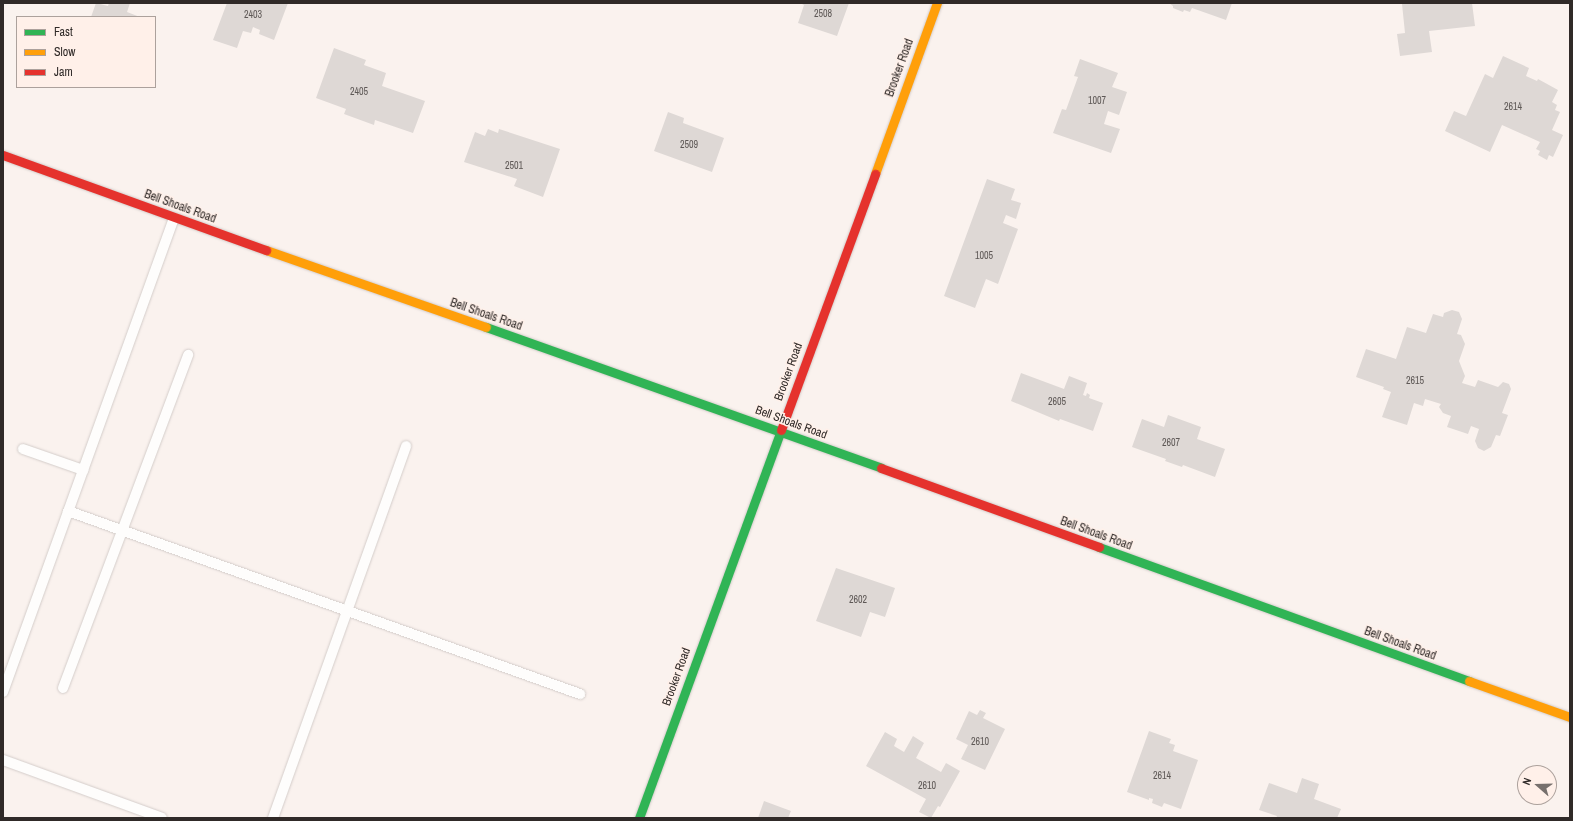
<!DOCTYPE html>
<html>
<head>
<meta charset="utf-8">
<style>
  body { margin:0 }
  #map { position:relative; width:1573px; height:821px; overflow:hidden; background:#faf2ee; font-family:"Archivo Narrow",sans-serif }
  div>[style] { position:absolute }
  .building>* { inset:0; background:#ded8d5 }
  .roads { filter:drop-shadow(0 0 1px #d4cdca) drop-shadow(0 0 1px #d4cdca) }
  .lane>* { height:10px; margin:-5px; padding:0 5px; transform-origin:5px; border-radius:5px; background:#fefdfc }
  .fast>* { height:9px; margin:-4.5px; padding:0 4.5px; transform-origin:4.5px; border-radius:4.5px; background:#30b455 }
  .slow>* { height:9px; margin:-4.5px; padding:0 4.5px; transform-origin:4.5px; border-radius:4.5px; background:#ff9f0a }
  .jam>* { height:9px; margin:-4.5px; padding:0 4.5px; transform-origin:4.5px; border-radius:4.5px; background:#e5322d }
  span { translate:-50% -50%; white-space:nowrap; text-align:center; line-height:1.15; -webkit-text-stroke:3px #fff0e9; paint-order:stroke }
  .number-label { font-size:10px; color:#5e5856 }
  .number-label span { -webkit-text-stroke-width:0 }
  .street-label { font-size:12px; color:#302a28 }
  .frame { position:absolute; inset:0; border:4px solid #302a28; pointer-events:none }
  .legend { position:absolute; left:16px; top:16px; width:140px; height:72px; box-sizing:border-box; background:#fff0e9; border:1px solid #aca19c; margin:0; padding:5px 7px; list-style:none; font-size:12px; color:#302a28 }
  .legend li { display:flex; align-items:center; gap:8px; height:20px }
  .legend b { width:20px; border:1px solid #aca19c }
  .north { position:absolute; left:1517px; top:765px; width:40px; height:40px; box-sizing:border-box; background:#fff0e9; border:1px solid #aca19c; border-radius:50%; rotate:290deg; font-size:11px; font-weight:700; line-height:16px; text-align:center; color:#302a28 }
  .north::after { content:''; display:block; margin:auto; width:14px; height:18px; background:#77706d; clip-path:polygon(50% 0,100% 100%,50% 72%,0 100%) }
</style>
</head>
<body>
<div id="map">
  <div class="building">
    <div style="clip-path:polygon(96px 3px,108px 6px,109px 3px,130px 3px,127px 12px,140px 17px,91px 17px)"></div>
    <div style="clip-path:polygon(227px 3px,288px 3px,274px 40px,259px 34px,260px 30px,253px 27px,251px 33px,243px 31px,237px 48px,213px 40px)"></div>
    <div style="clip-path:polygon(800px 3px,849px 3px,837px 36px,798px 23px,804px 5px)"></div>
    <div style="clip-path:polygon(1169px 3px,1232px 3px,1226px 20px,1192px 8px,1190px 12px,1184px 10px,1183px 12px,1173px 8px,1173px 6px)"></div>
    <div style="clip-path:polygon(1411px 3px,1472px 3px,1475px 26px,1429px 31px,1432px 52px,1400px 56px,1397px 34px,1405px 33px,1402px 4px)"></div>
    <div style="clip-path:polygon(334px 48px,366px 60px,364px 65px,386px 73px,382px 86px,425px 101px,413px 133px,375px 120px,374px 125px,344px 114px,346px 109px,316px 98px)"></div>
    <div style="clip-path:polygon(1503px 56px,1529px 68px,1526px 76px,1537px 81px,1538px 79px,1558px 90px,1552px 102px,1557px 105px,1555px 110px,1560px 112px,1552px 130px,1563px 135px,1553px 157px,1549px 155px,1547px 160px,1538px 155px,1540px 151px,1536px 149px,1540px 142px,1502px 125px,1490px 152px,1445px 131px,1454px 111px,1466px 116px,1485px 74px,1493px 78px)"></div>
    <div style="clip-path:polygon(1080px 59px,1118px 73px,1112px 87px,1127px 92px,1119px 115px,1108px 111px,1104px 124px,1120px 129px,1111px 153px,1053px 133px,1062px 109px,1066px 110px,1078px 77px,1074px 76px)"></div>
    <div style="clip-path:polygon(668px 112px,684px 118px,683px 123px,724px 138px,712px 172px,654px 151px)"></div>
    <div style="clip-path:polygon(488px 129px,498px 133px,499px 129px,560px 149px,543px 197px,514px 186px,517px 179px,464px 162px,475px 132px,485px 136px)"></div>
    <div style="clip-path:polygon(987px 179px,1015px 189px,1011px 200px,1021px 203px,1016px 219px,1006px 215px,1003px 223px,1018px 229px,998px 284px,986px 279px,975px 308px,944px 296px)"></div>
    <div style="clip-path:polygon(1452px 310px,1459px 312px,1462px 319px,1457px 334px,1461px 335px,1465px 344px,1459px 361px,1465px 376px,1462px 383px,1475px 387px,1478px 380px,1498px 387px,1503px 382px,1509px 384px,1511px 389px,1502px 413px,1508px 415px,1500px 436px,1496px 435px,1491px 447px,1484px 451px,1478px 448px,1475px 441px,1479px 429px,1471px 426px,1468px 434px,1447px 427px,1451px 416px,1443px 413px,1439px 407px,1441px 404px,1425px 399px,1423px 406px,1414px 403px,1407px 425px,1382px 417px,1391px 392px,1383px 389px,1384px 387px,1356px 377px,1366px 349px,1396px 359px,1407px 327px,1426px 333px,1433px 314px,1443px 317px,1444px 313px)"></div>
    <div style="clip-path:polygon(1021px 373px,1064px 389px,1069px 376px,1087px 383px,1083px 395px,1086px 396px,1087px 393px,1090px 395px,1089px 398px,1103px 403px,1093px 431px,1060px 419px,1059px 421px,1011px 401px)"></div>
    <div style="clip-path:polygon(1168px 415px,1201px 427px,1197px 439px,1225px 449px,1215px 477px,1183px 465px,1182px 467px,1165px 461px,1166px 459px,1132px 447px,1142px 419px,1164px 427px)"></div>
    <div style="clip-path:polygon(836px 568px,895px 588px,885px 617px,870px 612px,861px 637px,816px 621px)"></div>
    <div style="clip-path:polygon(980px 710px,986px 713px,983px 718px,1005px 729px,985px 770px,961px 759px,968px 745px,956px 739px,969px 711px,977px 715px)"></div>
    <div style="clip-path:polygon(1149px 731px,1171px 739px,1169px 743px,1175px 745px,1173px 751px,1198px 760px,1181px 809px,1164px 803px,1162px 807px,1152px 803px,1153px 799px,1149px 798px,1149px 800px,1127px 792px)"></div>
    <div style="clip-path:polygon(885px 732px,897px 739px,894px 746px,904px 752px,913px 736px,924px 743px,916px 758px,941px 772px,946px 763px,960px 771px,940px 807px,938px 806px,931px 818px,919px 812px,926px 799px,866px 766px)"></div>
    <div style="clip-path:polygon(1302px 778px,1319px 784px,1314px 799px,1341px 809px,1337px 818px,1276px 818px,1277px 816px,1259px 810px,1269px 783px,1297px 793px)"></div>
    <div style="clip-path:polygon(764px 801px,791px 811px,788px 818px,758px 818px)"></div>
  </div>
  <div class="roads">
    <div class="lane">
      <div style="left:23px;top:449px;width:64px;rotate:19.3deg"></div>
      <div style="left:68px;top:511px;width:544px;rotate:19.67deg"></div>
      <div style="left:63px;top:688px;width:356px;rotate:-69.4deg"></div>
      <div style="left:3px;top:692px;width:504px;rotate:-70.16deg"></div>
      <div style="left:3px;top:760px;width:169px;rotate:20deg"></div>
      <div style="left:273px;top:818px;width:395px;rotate:-70.3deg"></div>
    </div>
    <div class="fast">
      <div style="left:486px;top:327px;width:419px;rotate:19.6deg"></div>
      <div style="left:1099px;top:547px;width:394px;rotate:19.9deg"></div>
      <div style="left:639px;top:818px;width:413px;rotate:-69.9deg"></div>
    </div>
    <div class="slow">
      <div style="left:875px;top:174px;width:182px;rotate:-70.1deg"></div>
      <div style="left:266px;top:250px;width:233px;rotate:19.3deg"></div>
      <div style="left:1469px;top:681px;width:107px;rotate:19.6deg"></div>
    </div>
    <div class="jam">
      <div style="left:3px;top:155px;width:280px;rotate:19.9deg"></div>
      <div style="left:781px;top:430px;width:273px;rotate:-69.8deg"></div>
      <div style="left:881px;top:468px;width:232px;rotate:19.9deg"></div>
    </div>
  </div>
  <div class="number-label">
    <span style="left:823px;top:14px">2508</span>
    <span style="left:253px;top:15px">2403</span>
    <span style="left:359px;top:92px">2405</span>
    <span style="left:1097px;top:101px">1007</span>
    <span style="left:1513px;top:107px">2614</span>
    <span style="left:689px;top:145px">2509</span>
    <span style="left:514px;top:166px">2501</span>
    <span style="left:984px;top:256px">1005</span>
    <span style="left:1415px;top:381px">2615</span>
    <span style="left:1057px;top:402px">2605</span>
    <span style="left:1171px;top:443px">2607</span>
    <span style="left:858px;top:600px">2602</span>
    <span style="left:980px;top:742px">2610</span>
    <span style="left:1162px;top:776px">2614</span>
    <span style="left:927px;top:786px">2610</span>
  </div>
  <div class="street-label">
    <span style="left:900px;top:68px;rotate:-70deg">Brooker Road</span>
    <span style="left:180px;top:207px;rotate:20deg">Bell Shoals Road</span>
    <span style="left:486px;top:315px;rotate:19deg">Bell Shoals Road</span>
    <span style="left:789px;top:372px;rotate:-70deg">Brooker Road</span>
    <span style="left:791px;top:423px;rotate:20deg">Bell Shoals Road</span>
    <span style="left:1096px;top:534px;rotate:20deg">Bell Shoals Road</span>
    <span style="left:1400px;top:644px;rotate:20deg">Bell Shoals Road</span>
    <span style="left:677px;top:677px;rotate:-70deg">Brooker Road</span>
  </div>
  <div class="frame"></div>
  <ul class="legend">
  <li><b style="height:5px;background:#30b455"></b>Fast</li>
  <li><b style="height:5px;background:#ff9f0a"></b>Slow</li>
  <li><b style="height:5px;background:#e5322d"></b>Jam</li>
  </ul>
  <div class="north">N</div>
</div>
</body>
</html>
